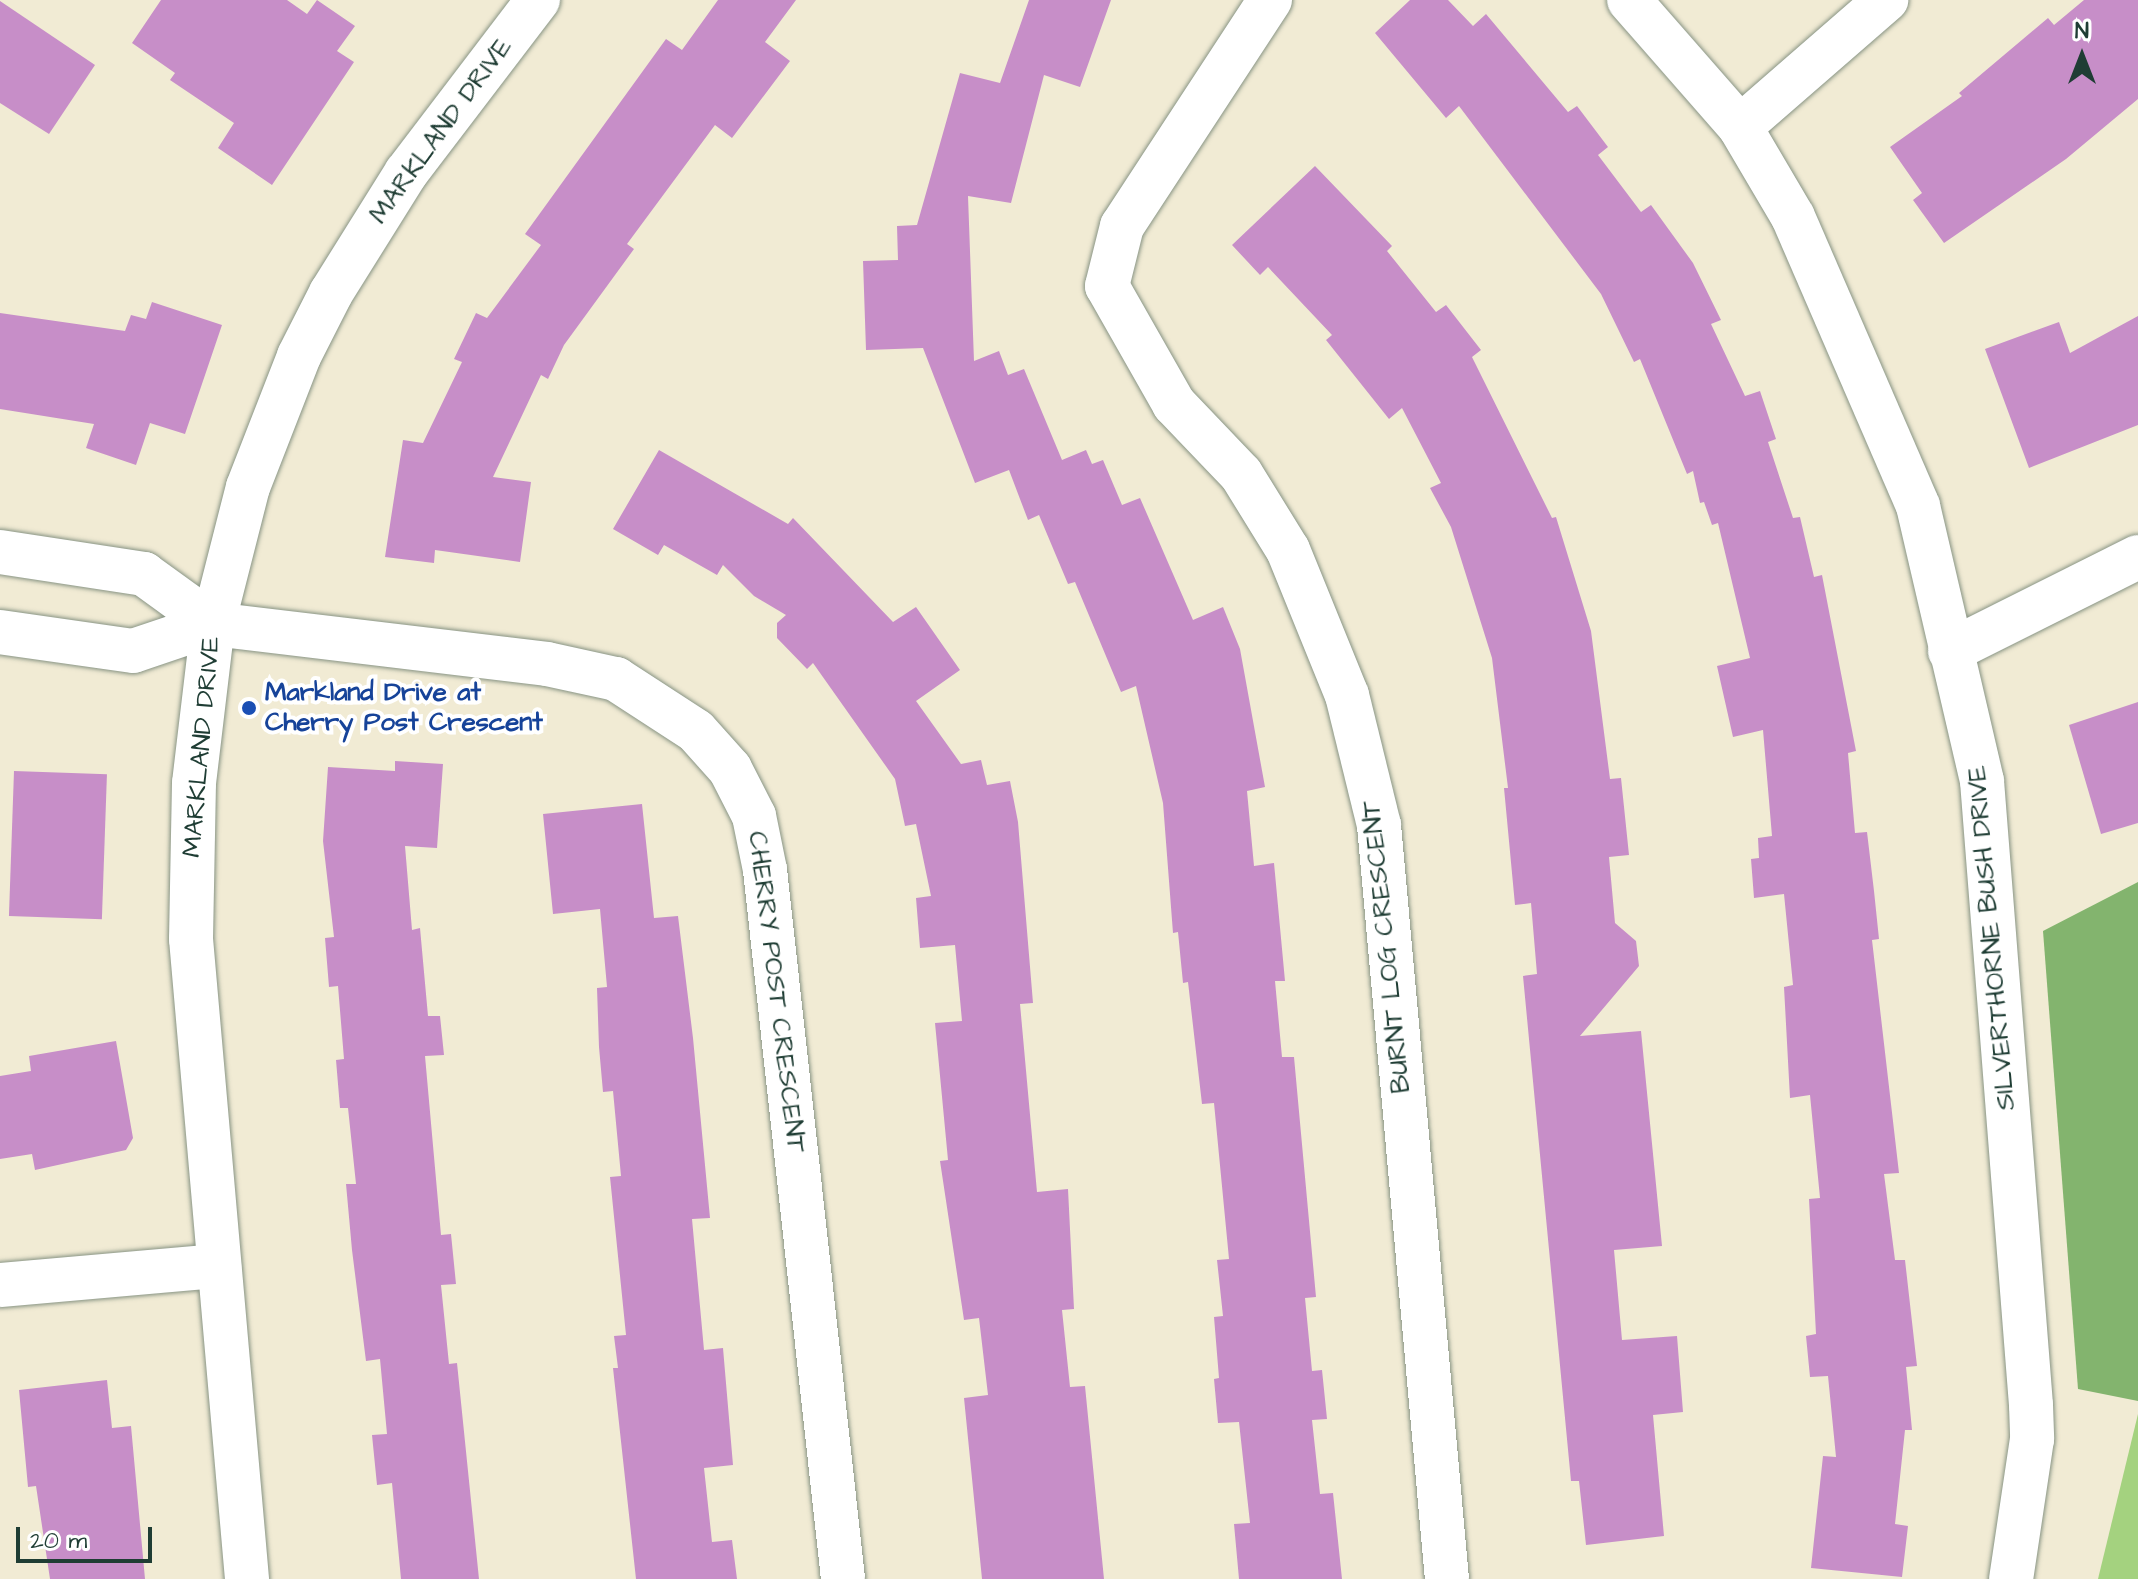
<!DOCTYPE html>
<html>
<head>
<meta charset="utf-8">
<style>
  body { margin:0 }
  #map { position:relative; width:2138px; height:1579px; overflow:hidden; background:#f1ebd4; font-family:"Architects Daughter",sans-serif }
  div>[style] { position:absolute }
  .green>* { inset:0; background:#a4d27f }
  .forest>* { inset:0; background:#83b46e }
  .building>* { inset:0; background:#c78ec8; transform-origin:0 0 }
  .roads { filter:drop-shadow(0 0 2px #889484) drop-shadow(0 0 2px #889484) }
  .minor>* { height:44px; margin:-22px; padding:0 22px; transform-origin:22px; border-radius:22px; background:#fff }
  .dots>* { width:22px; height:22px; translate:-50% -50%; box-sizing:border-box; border:4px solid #fff; border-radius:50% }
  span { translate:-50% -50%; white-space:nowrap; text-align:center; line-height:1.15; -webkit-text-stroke:8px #fff; paint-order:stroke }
  .street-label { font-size:26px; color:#1f3d34 }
  .transit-label { font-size:26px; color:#164399; font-weight:700 }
  .left { translate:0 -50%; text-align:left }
  .north { position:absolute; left:2042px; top:16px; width:80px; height:80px; -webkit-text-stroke:6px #fff; paint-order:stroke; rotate:0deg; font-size:22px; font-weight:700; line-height:32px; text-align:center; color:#1f3d34 }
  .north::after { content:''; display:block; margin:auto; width:28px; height:36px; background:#1f3d34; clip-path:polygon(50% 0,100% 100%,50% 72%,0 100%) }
  .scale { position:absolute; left:16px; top:1527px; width:136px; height:36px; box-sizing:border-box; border:4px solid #1f3d34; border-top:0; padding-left:10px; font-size:24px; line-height:28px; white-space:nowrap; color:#1f3d34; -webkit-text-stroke:6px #fff; paint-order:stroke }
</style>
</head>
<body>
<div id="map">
  <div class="green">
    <div style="clip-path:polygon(2138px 1414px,2138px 1579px,2098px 1579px)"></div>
  </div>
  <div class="forest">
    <div style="clip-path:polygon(2138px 882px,2138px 1401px,2078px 1389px,2043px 931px)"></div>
  </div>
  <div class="building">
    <div style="clip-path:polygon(161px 0,287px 0,307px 14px,317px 0,355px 26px,337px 51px,354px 62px,272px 185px,218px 148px,234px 123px,170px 80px,175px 73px,132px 43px)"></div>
    <div style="clip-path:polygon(718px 0,796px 0,765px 42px,790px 61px,732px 138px,715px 125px,627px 244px,634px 249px,564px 345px,548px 379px,541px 375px,493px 477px,531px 482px,520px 562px,435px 550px,434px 563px,385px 557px,403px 440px,423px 443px,462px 362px,454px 359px,476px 313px,487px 318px,541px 245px,525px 234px,666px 39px,682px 50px)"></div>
    <div style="clip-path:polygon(1029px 0,1111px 0,1080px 87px,1044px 75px,1011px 203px,968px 196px,974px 361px,999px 351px,1008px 375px,1024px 369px,1062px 460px,1086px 450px,1092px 464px,1103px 460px,1122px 505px,1140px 498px,1193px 620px,1223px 607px,1240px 649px,1265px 787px,1247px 791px,1254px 866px,1274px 863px,1285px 981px,1275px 981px,1282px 1057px,1294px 1057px,1316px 1297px,1305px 1298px,1312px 1371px,1322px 1370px,1327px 1419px,1312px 1420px,1320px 1494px,1333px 1493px,1342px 1579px,1239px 1579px,1234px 1524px,1250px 1523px,1239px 1422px,1218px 1423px,1214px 1379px,1219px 1378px,1214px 1317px,1223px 1316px,1217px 1260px,1229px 1259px,1214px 1103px,1202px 1104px,1188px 982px,1183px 983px,1178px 932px,1173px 933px,1163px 803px,1136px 686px,1121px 692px,1075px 582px,1068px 584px,1039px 515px,1028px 520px,1009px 470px,975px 483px,923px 348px,866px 350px,863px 261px,898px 260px,897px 226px,917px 225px,960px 73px,1000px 83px)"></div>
    <div style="clip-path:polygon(1410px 0,1448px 0,1473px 26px,1486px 14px,1568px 112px,1577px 106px,1608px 147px,1598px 155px,1641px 212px,1651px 205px,1693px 263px,1721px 320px,1711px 324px,1745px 396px,1760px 391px,1776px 439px,1768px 442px,1793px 518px,1800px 517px,1814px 577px,1822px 575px,1856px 751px,1848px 753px,1855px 833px,1867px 832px,1874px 891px,1879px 939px,1872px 940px,1899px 1173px,1884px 1174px,1895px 1260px,1905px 1260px,1917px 1366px,1906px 1367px,1912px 1430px,1905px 1430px,1895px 1524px,1908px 1526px,1902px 1577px,1811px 1568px,1823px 1456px,1836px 1457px,1828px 1376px,1810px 1377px,1806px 1336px,1816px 1334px,1809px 1199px,1820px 1198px,1810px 1095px,1790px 1098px,1784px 987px,1793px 985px,1784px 894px,1754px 898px,1751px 859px,1759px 858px,1758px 838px,1772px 836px,1763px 730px,1733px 737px,1717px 666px,1750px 658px,1718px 523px,1712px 525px,1704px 502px,1700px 503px,1693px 471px,1687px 474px,1640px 359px,1634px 362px,1601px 294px,1459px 106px,1446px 118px,1375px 33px)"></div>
    <div style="clip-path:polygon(2084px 0,2138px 0,2138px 99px,2066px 159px,1944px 243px,1913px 200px,1922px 193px,1890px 147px,1962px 96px,1959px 93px,2048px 18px,2054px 25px)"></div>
    <div style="clip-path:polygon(0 1px,95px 65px,49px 134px,0 103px)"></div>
    <div style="clip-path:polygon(1315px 166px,1392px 246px,1387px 251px,1436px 312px,1446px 305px,1481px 350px,1472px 357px,1552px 518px,1556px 517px,1591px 631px,1610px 779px,1621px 778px,1629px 855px,1609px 857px,1615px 923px,1636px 941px,1639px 966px,1580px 1036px,1641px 1031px,1662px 1246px,1614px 1250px,1622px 1340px,1677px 1336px,1683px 1412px,1653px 1415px,1664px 1536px,1586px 1545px,1579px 1481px,1571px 1481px,1523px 976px,1537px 974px,1531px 903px,1515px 905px,1504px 788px,1508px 788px,1492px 658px,1451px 527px,1430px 488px,1441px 483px,1402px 408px,1389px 419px,1326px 340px,1332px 335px,1268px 267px,1260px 275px,1232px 245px)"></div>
    <div style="clip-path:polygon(152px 302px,222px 325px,185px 434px,150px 423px,136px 465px,86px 448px,94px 424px,0 409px,0 313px,125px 331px,131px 315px,146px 319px)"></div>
    <div style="clip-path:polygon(2138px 316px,2138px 425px,2029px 468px,1985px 349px,2059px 322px,2070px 353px)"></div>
    <div style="clip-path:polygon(659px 450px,788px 524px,793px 518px,893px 622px,916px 607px,960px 670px,916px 701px,961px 764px,981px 760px,987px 785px,1010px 781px,1018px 822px,1033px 1003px,1020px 1004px,1037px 1192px,1068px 1189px,1074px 1309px,1062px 1310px,1070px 1387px,1085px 1386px,1104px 1579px,982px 1579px,964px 1398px,988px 1395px,979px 1318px,964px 1320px,940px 1161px,948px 1160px,935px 1023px,962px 1021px,955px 945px,920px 948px,916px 898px,931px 896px,916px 824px,905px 826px,895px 779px,813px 663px,807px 669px,777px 638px,777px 623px,786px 615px,754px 596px,723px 565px,717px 575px,664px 545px,658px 555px,613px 529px)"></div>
    <div style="clip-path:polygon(2138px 702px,2138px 823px,2101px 834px,2069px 725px)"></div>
    <div style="clip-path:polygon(395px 761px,443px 764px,437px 848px,405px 846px,412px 930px,420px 928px,428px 1016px,440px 1016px,444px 1055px,425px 1056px,441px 1235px,451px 1234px,456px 1284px,441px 1285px,449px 1364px,457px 1363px,479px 1579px,401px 1579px,392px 1483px,377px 1485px,372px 1435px,387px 1434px,380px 1359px,366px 1361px,352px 1250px,346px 1184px,356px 1184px,348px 1108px,340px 1108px,336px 1060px,344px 1059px,338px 986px,329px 987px,325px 938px,334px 937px,323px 841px,328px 767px,395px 771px)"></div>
    <div style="left:14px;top:771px;width:93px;height:145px;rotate:2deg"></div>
    <div style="clip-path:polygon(642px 804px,654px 918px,678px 916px,693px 1038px,710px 1218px,692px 1219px,704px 1350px,723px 1348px,733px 1465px,704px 1468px,712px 1542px,732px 1540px,737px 1579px,636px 1579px,613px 1368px,618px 1368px,614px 1336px,626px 1335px,610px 1177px,621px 1176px,613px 1091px,603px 1092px,599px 1047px,597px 988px,607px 987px,600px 909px,553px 914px,543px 814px)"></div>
    <div style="clip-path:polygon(116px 1041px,133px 1138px,126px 1150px,35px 1170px,32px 1154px,0 1159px,0 1076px,31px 1071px,29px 1056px)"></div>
    <div style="clip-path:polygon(107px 1380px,112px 1428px,131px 1426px,145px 1579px,50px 1579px,36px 1486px,28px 1487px,19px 1390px)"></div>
  </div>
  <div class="roads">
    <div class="minor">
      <div style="left:1270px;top:0;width:270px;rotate:123.2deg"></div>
      <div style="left:1122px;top:226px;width:62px;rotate:104deg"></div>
      <div style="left:1107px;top:286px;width:136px;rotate:60.4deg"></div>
      <div style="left:1174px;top:404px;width:97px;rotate:46.3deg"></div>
      <div style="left:1241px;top:474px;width:89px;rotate:58.3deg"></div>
      <div style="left:1288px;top:550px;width:157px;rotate:67.9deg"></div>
      <div style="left:1347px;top:695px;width:134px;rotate:76.2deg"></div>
      <div style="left:1379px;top:825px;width:757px;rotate:84.85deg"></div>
      <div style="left:1629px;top:0;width:169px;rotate:48.8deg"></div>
      <div style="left:1740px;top:127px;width:104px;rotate:59.5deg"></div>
      <div style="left:1793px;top:217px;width:315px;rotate:66.6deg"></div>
      <div style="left:1918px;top:506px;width:282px;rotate:76.9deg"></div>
      <div style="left:1982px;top:781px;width:626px;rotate:85.51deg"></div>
      <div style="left:2031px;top:1405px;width:34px;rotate:88deg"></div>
      <div style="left:2032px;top:1439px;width:142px;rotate:98.5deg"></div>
      <div style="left:1740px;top:127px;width:194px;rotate:-41deg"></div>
      <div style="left:0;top:552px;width:146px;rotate:8.7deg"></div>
      <div style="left:144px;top:574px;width:85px;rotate:35.9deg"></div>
      <div style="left:213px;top:624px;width:84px;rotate:161.4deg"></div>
      <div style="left:133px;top:651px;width:134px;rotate:-171.9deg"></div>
      <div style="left:213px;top:624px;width:336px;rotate:6.8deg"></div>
      <div style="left:547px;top:664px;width:71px;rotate:12.3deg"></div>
      <div style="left:616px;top:679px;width:95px;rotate:33deg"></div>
      <div style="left:696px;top:731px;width:51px;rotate:48.2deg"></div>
      <div style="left:730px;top:769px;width:53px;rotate:62.9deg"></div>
      <div style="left:754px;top:816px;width:55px;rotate:78.5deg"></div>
      <div style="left:765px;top:870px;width:713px;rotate:83.72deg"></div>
      <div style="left:1950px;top:651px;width:210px;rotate:-26.6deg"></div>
      <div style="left:0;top:1285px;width:220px;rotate:-5deg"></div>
      <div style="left:247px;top:1579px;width:642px;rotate:-95deg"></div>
      <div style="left:191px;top:939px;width:156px;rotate:-88.9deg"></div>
      <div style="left:194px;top:783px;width:160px;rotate:-83.2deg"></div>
      <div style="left:213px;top:624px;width:141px;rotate:-75.7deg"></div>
      <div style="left:248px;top:487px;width:141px;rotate:-68.7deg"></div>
      <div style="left:299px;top:356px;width:71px;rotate:-63.1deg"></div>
      <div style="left:331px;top:293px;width:142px;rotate:-58deg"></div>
      <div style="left:406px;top:173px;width:218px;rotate:-52.7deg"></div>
    </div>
  </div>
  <div class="dots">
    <div style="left:249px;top:708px;background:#1a4fb4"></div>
  </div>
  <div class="street-label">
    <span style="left:441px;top:131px;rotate:-54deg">MARKLAND DRIVE</span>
    <span style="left:202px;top:747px;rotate:-85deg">MARKLAND DRIVE</span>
    <span style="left:1992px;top:938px;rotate:-95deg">SILVERTHORNE BUSH DRIVE</span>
    <span style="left:1387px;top:947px;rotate:-96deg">BURNT LOG CRESCENT</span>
    <span style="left:776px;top:992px;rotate:83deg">CHERRY POST CRESCENT</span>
  </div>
  <div class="transit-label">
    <span class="left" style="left:265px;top:708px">Markland Drive at<br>Cherry Post Crescent</span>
  </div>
  <div class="north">N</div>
  <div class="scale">20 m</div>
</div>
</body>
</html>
